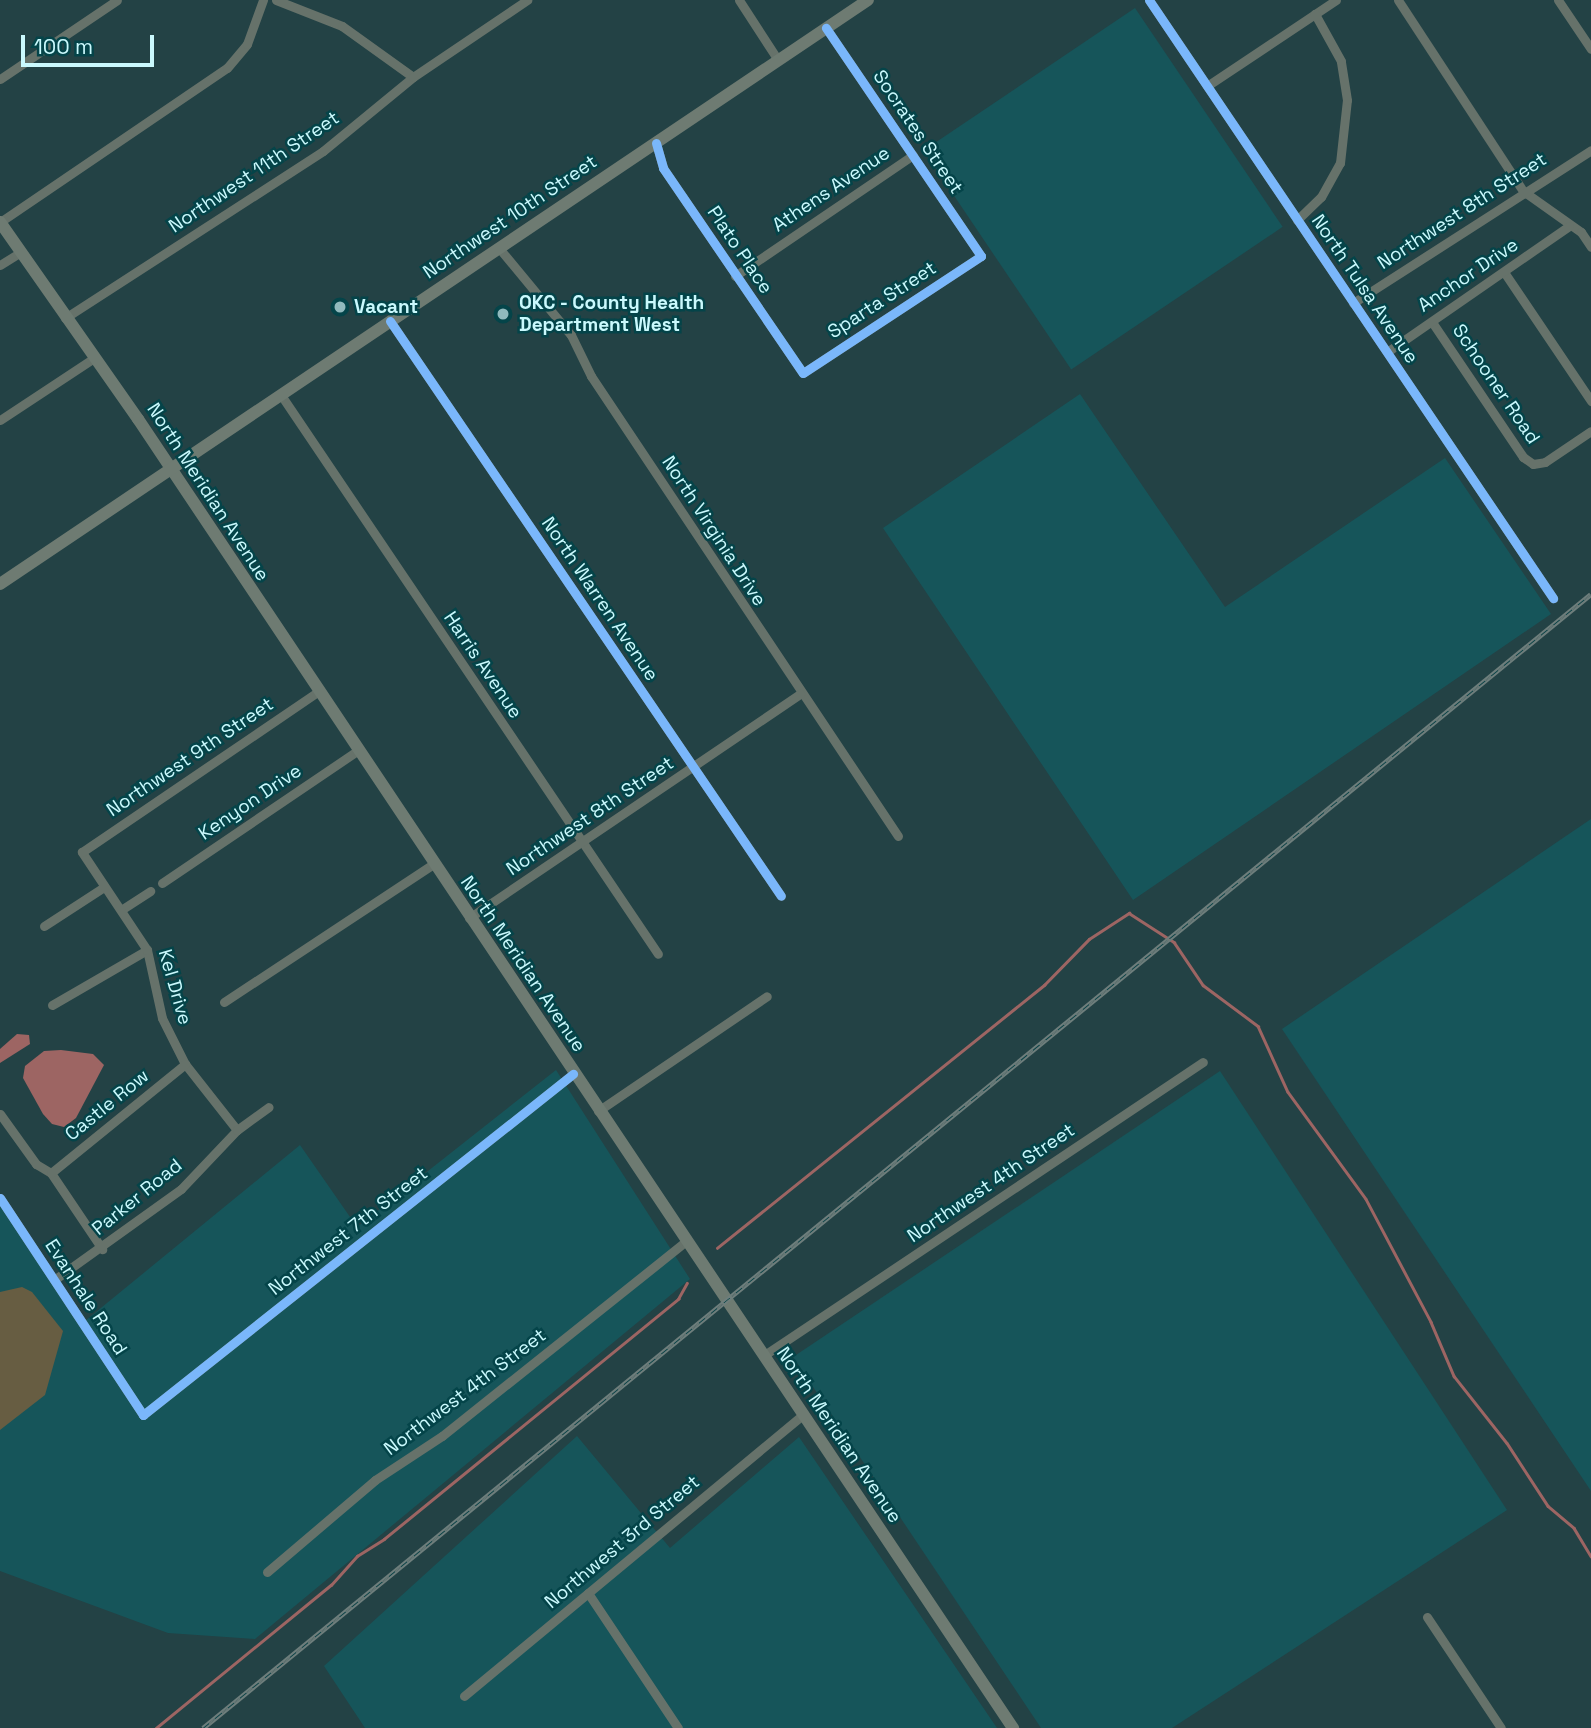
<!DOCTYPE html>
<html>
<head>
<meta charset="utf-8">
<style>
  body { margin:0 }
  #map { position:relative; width:1591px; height:1728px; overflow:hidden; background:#234245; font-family:"Space Grotesk",sans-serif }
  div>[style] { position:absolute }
  .built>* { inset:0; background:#16555a; transform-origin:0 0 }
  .green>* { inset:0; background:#675d42 }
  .water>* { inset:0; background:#9d6563 }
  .stream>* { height:2.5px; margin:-1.25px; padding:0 1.25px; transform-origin:1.25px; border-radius:1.25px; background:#9d6563 }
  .minor>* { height:9px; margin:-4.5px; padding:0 4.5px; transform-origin:4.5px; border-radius:4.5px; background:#66726a }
  .secondary>* { height:12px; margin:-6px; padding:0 6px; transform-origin:6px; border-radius:6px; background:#6e7b72 }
  .rail>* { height:5px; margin-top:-2.5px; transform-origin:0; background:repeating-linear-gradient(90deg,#044449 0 8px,#6e7e7c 0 16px); box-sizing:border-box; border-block:2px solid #6e7e7c }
  .cycleway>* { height:9px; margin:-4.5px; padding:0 4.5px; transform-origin:4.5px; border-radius:4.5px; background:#7ab7fb }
  .dots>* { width:19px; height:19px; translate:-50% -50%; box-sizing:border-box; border:4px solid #044449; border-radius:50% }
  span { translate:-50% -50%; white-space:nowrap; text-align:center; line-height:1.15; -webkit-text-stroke:5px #044449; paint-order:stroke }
  .street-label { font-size:19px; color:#caf9fd }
  .poi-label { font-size:19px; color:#caf9fd; font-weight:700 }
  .left { translate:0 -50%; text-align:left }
  .scale { position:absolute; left:21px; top:35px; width:133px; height:32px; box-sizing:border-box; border:4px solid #caf9fd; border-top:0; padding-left:9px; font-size:21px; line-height:24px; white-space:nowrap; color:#caf9fd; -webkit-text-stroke:5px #044449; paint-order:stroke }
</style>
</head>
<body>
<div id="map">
  <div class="built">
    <div style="left:1135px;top:8px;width:264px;height:255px;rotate:56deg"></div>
    <div style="clip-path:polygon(1080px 394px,1225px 607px,1445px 458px,1551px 614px,1133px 900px,883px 528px)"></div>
    <div style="clip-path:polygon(1591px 819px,1591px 1491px,1282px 1029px)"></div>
    <div style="clip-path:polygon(556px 1070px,690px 1279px,255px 1639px,168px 1633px,0 1571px,0 1204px,85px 1321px,300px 1145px,357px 1227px)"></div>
    <div style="clip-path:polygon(1220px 1071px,1507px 1510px,1172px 1728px,1041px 1728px,793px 1357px)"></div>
    <div style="clip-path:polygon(577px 1436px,670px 1548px,799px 1437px,997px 1728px,365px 1728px,324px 1666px)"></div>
  </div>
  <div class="green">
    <div style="clip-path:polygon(22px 1287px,32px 1292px,63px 1331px,45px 1395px,0 1430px,0 1292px)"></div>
  </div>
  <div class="water">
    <div style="clip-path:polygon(17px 1034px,29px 1035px,30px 1044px,0 1063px,0 1049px)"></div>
    <div style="clip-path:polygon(61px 1050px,93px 1054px,104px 1065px,76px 1118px,64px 1127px,52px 1124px,43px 1114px,23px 1078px,25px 1066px,44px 1051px)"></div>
  </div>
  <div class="stream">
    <div style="left:717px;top:1248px;width:420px;rotate:-38.8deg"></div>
    <div style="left:1044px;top:985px;width:64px;rotate:-45.6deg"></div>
    <div style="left:1089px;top:939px;width:48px;rotate:-33deg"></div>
    <div style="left:1129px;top:913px;width:54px;rotate:32.8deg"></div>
    <div style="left:1174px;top:942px;width:52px;rotate:56deg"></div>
    <div style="left:1203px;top:985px;width:69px;rotate:36.7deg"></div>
    <div style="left:1258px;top:1026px;width:72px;rotate:65.6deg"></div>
    <div style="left:1288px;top:1092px;width:132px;rotate:53.9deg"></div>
    <div style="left:1366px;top:1199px;width:139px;rotate:62.1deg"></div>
    <div style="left:1431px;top:1322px;width:59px;rotate:66.9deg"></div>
    <div style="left:1454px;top:1376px;width:85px;rotate:51.7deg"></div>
    <div style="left:1507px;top:1443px;width:75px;rotate:56.9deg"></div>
    <div style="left:1548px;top:1506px;width:34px;rotate:40deg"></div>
    <div style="left:1574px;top:1528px;width:33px;rotate:59deg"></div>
    <div style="left:156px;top:1728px;width:226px;rotate:-39.3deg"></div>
    <div style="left:331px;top:1585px;width:39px;rotate:-48deg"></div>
    <div style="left:357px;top:1556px;width:32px;rotate:-32deg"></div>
    <div style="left:384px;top:1539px;width:380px;rotate:-39.2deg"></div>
    <div style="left:678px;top:1299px;width:18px;rotate:-61deg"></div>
  </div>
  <div class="minor">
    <div style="left:276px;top:0;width:71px;rotate:21.5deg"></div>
    <div style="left:342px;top:26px;width:87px;rotate:35.7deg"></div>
    <div style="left:739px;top:0;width:72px;rotate:57deg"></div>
    <div style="left:1149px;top:0;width:722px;rotate:55.96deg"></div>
    <div style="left:1398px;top:0;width:228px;rotate:56.8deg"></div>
    <div style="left:1523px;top:191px;width:71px;rotate:35.3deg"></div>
    <div style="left:1581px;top:232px;width:18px;rotate:56deg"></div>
    <div style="left:1558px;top:0;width:59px;rotate:56deg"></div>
    <div style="left:0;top:79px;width:141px;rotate:-34deg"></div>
    <div style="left:1207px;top:86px;width:155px;rotate:-33.7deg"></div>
    <div style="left:656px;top:143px;width:26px;rotate:74deg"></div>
    <div style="left:663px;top:168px;width:248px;rotate:55.7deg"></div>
    <div style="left:803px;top:373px;width:213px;rotate:-33.3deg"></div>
    <div style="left:981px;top:256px;width:276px;rotate:-124.2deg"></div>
    <div style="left:1297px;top:220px;width:33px;rotate:-44deg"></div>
    <div style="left:1321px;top:197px;width:39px;rotate:-61deg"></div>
    <div style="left:1340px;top:163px;width:63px;rotate:-83.7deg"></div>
    <div style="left:1347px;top:100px;width:39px;rotate:-99deg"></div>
    <div style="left:1341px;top:61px;width:54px;rotate:-119deg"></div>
    <div style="left:0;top:222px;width:274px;rotate:-34.2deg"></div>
    <div style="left:227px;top:68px;width:31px;rotate:-50deg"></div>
    <div style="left:247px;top:44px;width:47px;rotate:-70deg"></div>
    <div style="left:499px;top:248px;width:113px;rotate:50.4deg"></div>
    <div style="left:571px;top:335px;width:46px;rotate:64deg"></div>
    <div style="left:591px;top:376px;width:553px;rotate:56.28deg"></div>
    <div style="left:0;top:265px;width:25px;rotate:-32deg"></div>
    <div style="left:1504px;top:272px;width:156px;rotate:56deg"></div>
    <div style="left:735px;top:276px;width:215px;rotate:-34.2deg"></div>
    <div style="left:1353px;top:303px;width:283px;rotate:-32.7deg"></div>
    <div style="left:65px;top:318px;width:307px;rotate:-32.9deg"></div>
    <div style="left:323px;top:151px;width:117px;rotate:-39.4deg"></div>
    <div style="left:413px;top:77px;width:138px;rotate:-34deg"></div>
    <div style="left:390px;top:321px;width:695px;rotate:55.78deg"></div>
    <div style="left:1432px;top:322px;width:163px;rotate:56deg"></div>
    <div style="left:1523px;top:457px;width:12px;rotate:35deg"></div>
    <div style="left:1533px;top:464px;width:12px;rotate:-9deg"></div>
    <div style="left:1545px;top:462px;width:55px;rotate:-34deg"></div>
    <div style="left:1387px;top:352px;width:221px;rotate:-34.7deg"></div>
    <div style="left:281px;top:395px;width:674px;rotate:56deg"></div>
    <div style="left:0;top:420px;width:113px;rotate:-33.4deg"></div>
    <div style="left:162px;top:883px;width:235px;rotate:-34.1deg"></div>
    <div style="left:121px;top:910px;width:35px;rotate:-33deg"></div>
    <div style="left:469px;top:918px;width:400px;rotate:-34.1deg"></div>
    <div style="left:44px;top:926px;width:72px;rotate:-33deg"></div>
    <div style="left:224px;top:1002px;width:250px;rotate:-33.4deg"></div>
    <div style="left:52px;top:1005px;width:110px;rotate:-30.1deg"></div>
    <div style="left:598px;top:1111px;width:204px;rotate:-34.2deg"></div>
    <div style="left:0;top:1114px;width:62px;rotate:54.2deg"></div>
    <div style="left:36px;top:1164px;width:17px;rotate:31deg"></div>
    <div style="left:51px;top:1173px;width:92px;rotate:56.1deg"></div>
    <div style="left:237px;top:1130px;width:84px;rotate:-128.2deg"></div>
    <div style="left:185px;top:1064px;width:51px;rotate:-116.6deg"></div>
    <div style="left:162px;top:1018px;width:70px;rotate:-102.4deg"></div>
    <div style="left:147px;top:950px;width:118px;rotate:-123.6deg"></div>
    <div style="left:82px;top:852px;width:284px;rotate:-34.2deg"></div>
    <div style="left:51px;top:1173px;width:173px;rotate:-39.1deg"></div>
    <div style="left:0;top:1198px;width:260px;rotate:56.6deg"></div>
    <div style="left:143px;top:1415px;width:549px;rotate:-38.42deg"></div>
    <div style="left:54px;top:1280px;width:156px;rotate:-35.6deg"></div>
    <div style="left:181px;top:1189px;width:81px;rotate:-46.5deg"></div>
    <div style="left:237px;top:1130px;width:39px;rotate:-36deg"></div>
    <div style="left:763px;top:1356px;width:529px;rotate:-33.75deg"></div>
    <div style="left:267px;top:1572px;width:142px;rotate:-40.4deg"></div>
    <div style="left:375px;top:1480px;width:80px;rotate:-33.3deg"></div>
    <div style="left:442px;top:1436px;width:312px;rotate:-38.6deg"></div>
    <div style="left:588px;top:1593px;width:162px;rotate:56.3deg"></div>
    <div style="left:1427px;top:1617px;width:133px;rotate:56.3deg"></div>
    <div style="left:464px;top:1696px;width:440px;rotate:-39.7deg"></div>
  </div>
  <div class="secondary">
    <div style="left:0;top:222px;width:241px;rotate:55deg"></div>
    <div style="left:138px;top:419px;width:1575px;rotate:56.24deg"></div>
    <div style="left:0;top:584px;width:1046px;rotate:-33.93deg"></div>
  </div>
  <div class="rail">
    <div style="left:203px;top:1728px;width:1792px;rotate:-39.25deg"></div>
  </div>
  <div class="cycleway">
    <div style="left:1149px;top:0;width:722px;rotate:55.96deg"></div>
    <div style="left:656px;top:143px;width:26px;rotate:74deg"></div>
    <div style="left:663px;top:168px;width:248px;rotate:55.7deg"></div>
    <div style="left:803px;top:373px;width:213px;rotate:-33.3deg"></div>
    <div style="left:981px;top:256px;width:276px;rotate:-124.2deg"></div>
    <div style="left:390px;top:321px;width:695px;rotate:55.78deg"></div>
    <div style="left:0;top:1198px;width:260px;rotate:56.6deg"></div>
    <div style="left:143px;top:1415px;width:549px;rotate:-38.42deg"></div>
  </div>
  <div class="dots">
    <div style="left:340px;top:307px;background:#90b9bd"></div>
    <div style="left:503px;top:314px;background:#90b9bd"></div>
  </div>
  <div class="street-label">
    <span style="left:918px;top:132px;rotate:56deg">Socrates Street</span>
    <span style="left:254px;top:172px;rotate:-34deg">Northwest 11th Street</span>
    <span style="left:831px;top:189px;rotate:-34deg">Athens Avenue</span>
    <span style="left:1462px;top:211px;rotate:-33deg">Northwest 8th Street</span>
    <span style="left:510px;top:217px;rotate:-34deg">Northwest 10th Street</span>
    <span style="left:740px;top:250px;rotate:56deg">Plato Place</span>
    <span style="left:1468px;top:275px;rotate:-34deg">Anchor Drive</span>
    <span style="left:1365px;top:289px;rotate:56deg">North Tulsa Avenue</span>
    <span style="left:882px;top:300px;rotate:-33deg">Sparta Street</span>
    <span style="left:1496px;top:384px;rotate:56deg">Schooner Road</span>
    <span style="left:208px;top:492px;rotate:57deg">North Meridian Avenue</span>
    <span style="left:714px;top:531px;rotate:57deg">North Virginia Drive</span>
    <span style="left:600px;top:599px;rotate:56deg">North Warren Avenue</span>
    <span style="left:483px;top:665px;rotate:56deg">Harris Avenue</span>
    <span style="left:190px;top:757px;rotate:-34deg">Northwest 9th Street</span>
    <span style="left:250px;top:802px;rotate:-34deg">Kenyon Drive</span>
    <span style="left:590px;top:816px;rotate:-34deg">Northwest 8th Street</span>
    <span style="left:523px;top:964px;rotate:56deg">North Meridian Avenue</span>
    <span style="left:175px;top:987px;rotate:74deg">Kel Drive</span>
    <span style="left:107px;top:1105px;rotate:-39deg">Castle Row</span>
    <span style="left:991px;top:1183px;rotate:-34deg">Northwest 4th Street</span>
    <span style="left:137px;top:1197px;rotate:-39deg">Parker Road</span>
    <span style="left:348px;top:1231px;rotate:-38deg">Northwest 7th Street</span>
    <span style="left:86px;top:1297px;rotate:57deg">Evanhale Road</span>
    <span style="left:465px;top:1392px;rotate:-37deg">Northwest 4th Street</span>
    <span style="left:839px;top:1435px;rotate:56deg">North Meridian Avenue</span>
    <span style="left:622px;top:1542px;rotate:-40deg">Northwest 3rd Street</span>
  </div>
  <div class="poi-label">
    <span class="left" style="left:519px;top:314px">OKC - County Health<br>Department West</span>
    <span class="left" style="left:354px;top:307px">Vacant</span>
  </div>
  <div class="scale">100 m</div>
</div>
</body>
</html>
